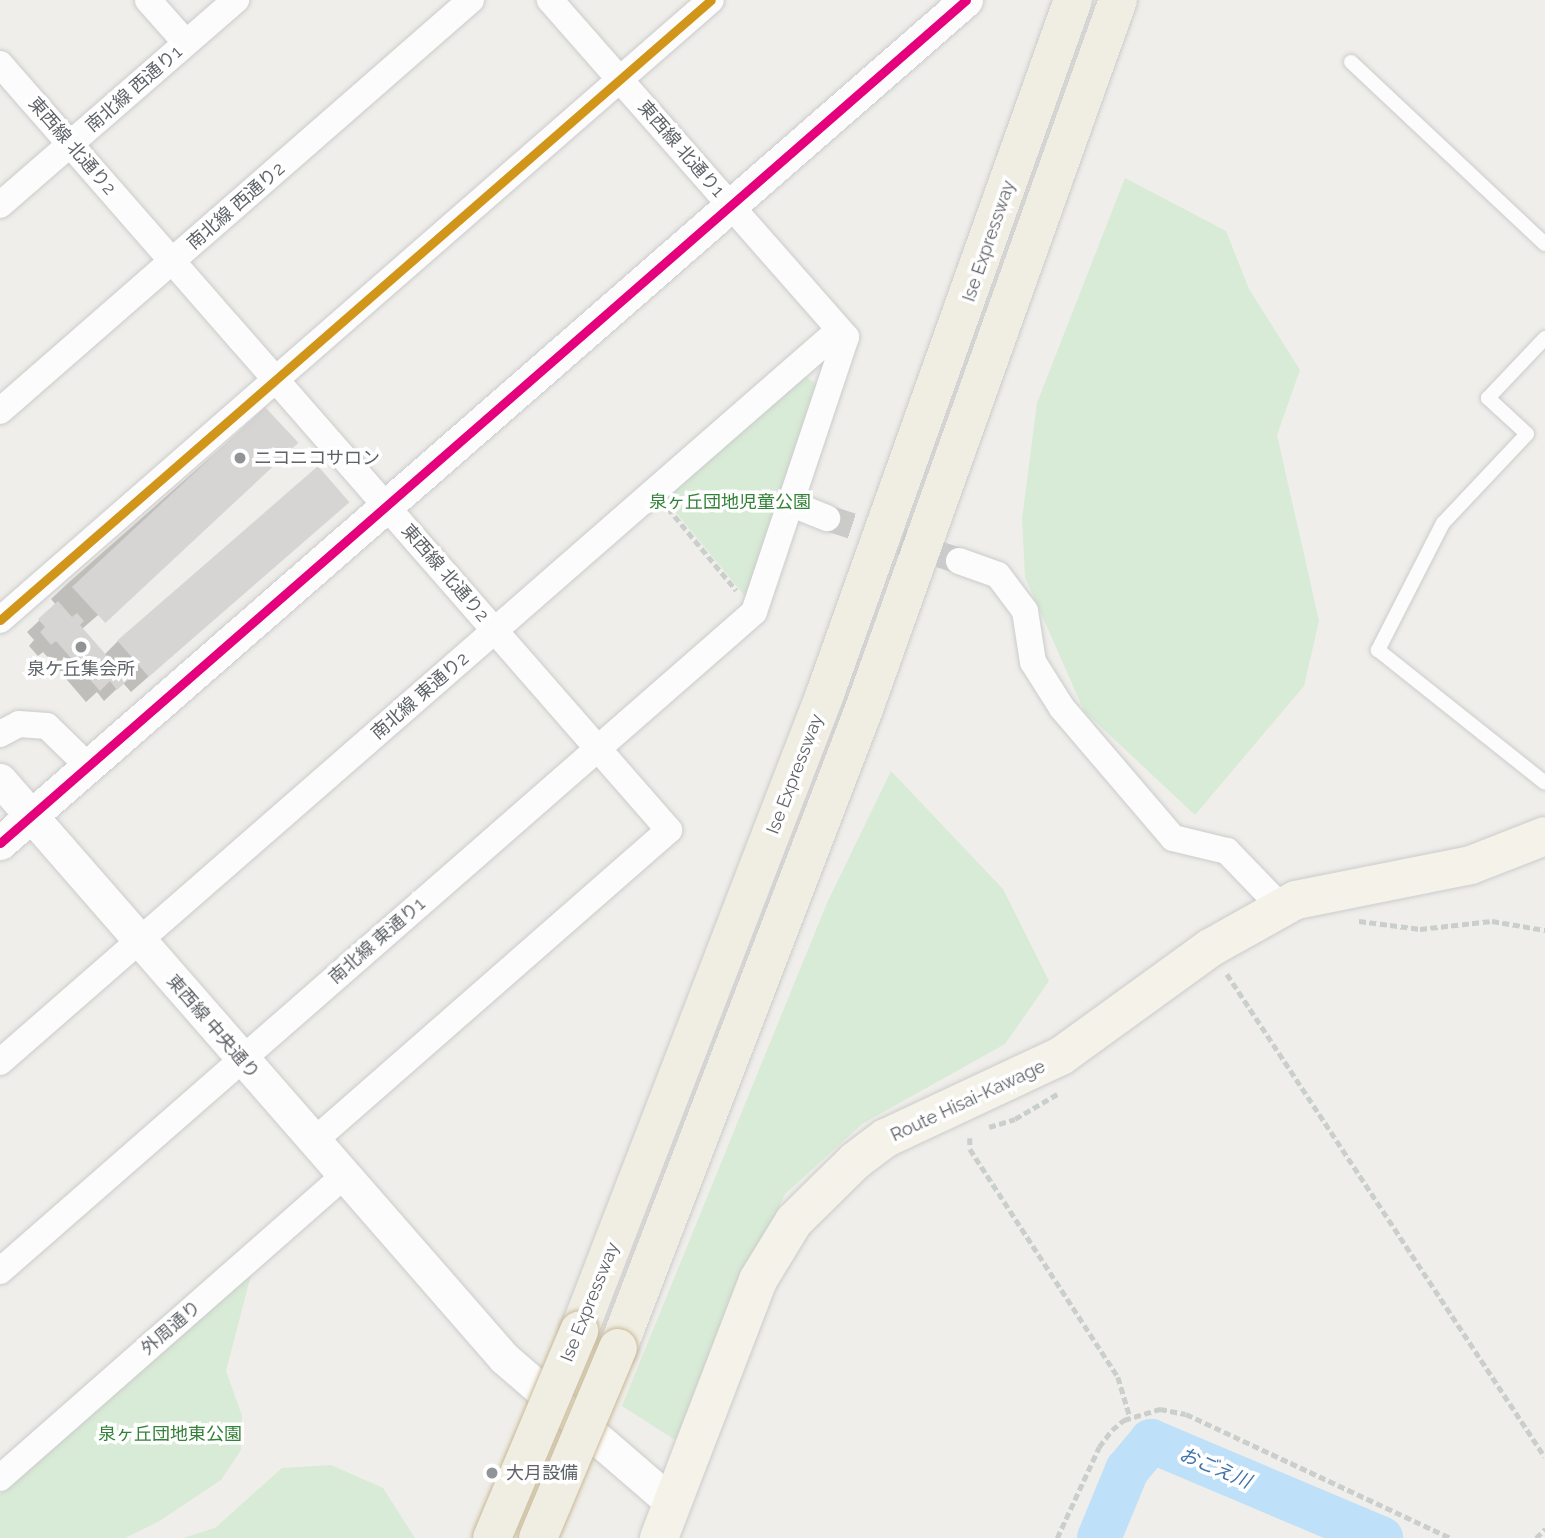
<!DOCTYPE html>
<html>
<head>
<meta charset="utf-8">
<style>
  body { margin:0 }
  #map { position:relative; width:1545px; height:1538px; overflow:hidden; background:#efeeea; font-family:Raleway,"Noto Sans JP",sans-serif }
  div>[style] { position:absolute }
  .green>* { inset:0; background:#d8ebd6 }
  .shadow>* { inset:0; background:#0003 }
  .river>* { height:44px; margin:-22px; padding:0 22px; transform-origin:22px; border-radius:22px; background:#bfe0f9 }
  .building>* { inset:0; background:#d6d5d3; transform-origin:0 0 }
  .minor-tunnel>* { height:26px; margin-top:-13px; transform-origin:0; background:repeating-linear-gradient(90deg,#cbcbca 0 26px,transparent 0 39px) }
  .path>* { height:4.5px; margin-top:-2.25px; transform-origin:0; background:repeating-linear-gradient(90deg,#cacfcc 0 7px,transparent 0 10.5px) }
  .roads { filter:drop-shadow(0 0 2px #cbcccc) drop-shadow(0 0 2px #cbcccc) }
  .service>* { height:14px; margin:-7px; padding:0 7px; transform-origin:7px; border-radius:7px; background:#fdfcfc }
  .minor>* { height:26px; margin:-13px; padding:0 13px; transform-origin:13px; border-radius:13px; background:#fdfcfc }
  .tertiary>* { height:33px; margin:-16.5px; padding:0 16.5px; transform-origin:16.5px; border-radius:16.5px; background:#fdfcfc }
  .primary>* { height:38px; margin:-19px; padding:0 19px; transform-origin:19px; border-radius:19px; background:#f4f2e9 }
  .motorway>* { height:38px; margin:-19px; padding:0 19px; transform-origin:19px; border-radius:19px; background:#f0ede3 }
  .bridges { filter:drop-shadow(0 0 2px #c8b996) drop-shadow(0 0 2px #c8b996) }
  .motorway-bridge>* { height:38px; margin:-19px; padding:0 19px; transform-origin:19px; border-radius:19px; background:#f0ede3 }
  .bus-1>* { height:9px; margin:-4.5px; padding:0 4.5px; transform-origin:4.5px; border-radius:4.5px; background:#d1951a }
  .bus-2>* { height:9px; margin:-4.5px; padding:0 4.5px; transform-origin:4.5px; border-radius:4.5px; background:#e5007d }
  .dots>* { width:19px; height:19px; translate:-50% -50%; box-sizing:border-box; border:4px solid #fff; border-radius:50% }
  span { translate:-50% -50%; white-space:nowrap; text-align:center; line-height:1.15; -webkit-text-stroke:7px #fff; paint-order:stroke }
  .street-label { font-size:18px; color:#5f6368 }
  .poi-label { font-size:18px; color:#5f6368 }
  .left { translate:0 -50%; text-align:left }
  .park-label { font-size:18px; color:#348238 }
  .water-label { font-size:19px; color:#4174aa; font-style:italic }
</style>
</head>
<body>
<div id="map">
  <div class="green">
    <div style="clip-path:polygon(1125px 178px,1226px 231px,1249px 289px,1300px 370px,1277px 435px,1319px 621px,1304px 686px,1195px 815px,1084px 711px,1025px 577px,1022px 519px,1037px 403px)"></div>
    <div style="clip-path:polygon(804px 375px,818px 386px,748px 600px,664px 498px)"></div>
    <div style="clip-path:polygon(891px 771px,1003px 889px,1049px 981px,1005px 1044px,862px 1124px,785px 1194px,675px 1440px,622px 1406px,827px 903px)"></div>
    <div style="clip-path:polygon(251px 1275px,226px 1371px,242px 1416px,241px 1450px,221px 1480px,158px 1522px,125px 1538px,0 1538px,0 1494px)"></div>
    <div style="clip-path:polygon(331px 1465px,383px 1488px,415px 1538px,183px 1538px,215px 1528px,282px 1468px)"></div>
  </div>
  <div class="shadow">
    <div style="clip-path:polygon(265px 409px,295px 443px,82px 629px,104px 655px,118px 641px,347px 502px,131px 692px,123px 683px,104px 701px,97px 692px,86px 702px,43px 652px,38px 656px,29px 646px,34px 640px,27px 632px,56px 605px,51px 599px,68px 583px)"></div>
  </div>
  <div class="river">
    <div style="left:1099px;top:1538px;width:74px;rotate:-67.6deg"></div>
    <div style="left:1127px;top:1470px;width:38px;rotate:-50deg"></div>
    <div style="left:1151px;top:1441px;width:250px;rotate:22.9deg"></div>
  </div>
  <div class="building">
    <div style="left:265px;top:407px;width:49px;height:264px;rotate:47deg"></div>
    <div style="left:318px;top:466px;width:48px;height:266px;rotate:49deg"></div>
    <div style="clip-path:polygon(58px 601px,72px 617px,77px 613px,84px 621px,80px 625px,128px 680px,117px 690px,110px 681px,100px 691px,56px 641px,51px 645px,40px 632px,45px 627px,38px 619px)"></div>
  </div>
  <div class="minor-tunnel">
    <div style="left:827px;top:518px;width:139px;rotate:18deg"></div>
  </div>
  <div class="path">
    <div style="left:668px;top:508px;width:107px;rotate:50.3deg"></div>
    <div style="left:1359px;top:921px;width:62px;rotate:7.5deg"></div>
    <div style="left:1420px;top:929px;width:72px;rotate:-6.3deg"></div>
    <div style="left:1492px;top:921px;width:54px;rotate:9.6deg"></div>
    <div style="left:1227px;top:974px;width:578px;rotate:56.64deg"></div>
    <div style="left:989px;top:1127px;width:27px;rotate:-17deg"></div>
    <div style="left:1015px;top:1119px;width:51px;rotate:-30.6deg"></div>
    <div style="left:970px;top:1138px;width:11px;rotate:90deg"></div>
    <div style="left:970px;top:1149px;width:272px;rotate:57deg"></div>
    <div style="left:1118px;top:1377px;width:42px;rotate:73.3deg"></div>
    <div style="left:1057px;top:1538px;width:100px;rotate:-65.2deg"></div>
    <div style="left:1099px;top:1447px;width:21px;rotate:-53deg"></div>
    <div style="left:1112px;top:1430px;width:16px;rotate:-40deg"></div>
    <div style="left:1124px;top:1420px;width:38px;rotate:-17deg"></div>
    <div style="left:1160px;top:1409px;width:26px;rotate:11deg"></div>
    <div style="left:1186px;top:1414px;width:293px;rotate:25.1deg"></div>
    <div style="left:1536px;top:1538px;width:13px;rotate:-45deg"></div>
  </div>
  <div class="roads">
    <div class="service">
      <div style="left:1351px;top:62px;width:266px;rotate:43.2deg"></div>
      <div style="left:1545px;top:338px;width:83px;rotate:133.5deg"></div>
      <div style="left:1488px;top:398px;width:53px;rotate:42.7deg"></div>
      <div style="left:1527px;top:434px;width:122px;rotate:133.3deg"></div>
      <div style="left:1443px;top:523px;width:143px;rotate:117.1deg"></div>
      <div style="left:1378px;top:650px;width:213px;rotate:38.5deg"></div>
    </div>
    <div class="minor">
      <div style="left:148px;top:0;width:57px;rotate:48.5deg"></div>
      <div style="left:0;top:64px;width:1017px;rotate:48.87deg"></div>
      <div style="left:669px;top:830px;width:474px;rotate:138.8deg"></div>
      <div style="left:0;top:205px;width:313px;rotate:-41deg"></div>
      <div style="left:0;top:411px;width:625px;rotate:-41.11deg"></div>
      <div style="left:792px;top:504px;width:38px;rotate:22deg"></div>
      <div style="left:959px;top:561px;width:41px;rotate:19.7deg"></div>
      <div style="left:998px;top:575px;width:45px;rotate:53.1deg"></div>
      <div style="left:1025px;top:611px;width:52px;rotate:81.1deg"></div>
      <div style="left:1033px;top:662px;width:54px;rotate:57.8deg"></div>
      <div style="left:1062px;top:708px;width:171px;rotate:49.5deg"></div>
      <div style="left:1173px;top:838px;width:56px;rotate:13.5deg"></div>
      <div style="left:1227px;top:851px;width:81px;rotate:46deg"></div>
      <div style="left:0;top:620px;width:943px;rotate:-41.09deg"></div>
      <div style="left:0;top:734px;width:21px;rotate:-28deg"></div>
      <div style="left:19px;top:724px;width:28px;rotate:4deg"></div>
      <div style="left:47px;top:726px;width:57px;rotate:44.3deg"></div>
      <div style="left:0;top:1062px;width:1113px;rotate:-41.1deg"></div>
      <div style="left:0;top:1271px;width:1001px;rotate:-41.15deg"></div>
      <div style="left:754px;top:612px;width:290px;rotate:-71.5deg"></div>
      <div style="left:846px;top:337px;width:449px;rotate:-131.3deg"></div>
      <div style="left:0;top:1478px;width:456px;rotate:-41.3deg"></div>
    </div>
    <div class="tertiary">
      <div style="left:0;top:780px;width:767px;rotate:48.91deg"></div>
      <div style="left:504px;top:1358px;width:223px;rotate:40.8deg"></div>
      <div style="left:0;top:843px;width:1282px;rotate:-41.11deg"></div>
    </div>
    <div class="primary">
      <div style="left:659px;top:1538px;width:276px;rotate:-69deg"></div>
      <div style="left:758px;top:1280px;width:69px;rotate:-58.6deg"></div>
      <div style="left:794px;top:1221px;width:86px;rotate:-44.5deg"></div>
      <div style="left:855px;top:1161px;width:39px;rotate:-37deg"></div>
      <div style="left:886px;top:1138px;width:193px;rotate:-25.1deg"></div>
      <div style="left:1061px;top:1056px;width:184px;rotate:-35.9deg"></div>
      <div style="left:1210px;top:948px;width:98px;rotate:-29.2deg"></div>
      <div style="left:1296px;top:900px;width:178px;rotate:-11.3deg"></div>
      <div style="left:1471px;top:865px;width:79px;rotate:-21.4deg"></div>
    </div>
    <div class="motorway">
      <div style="left:579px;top:1331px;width:683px;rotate:-68.88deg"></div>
      <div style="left:825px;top:694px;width:737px;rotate:-70.34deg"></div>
      <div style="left:618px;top:1348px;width:685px;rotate:-68.94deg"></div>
      <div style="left:864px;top:709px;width:753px;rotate:-70.29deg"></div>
    </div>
  </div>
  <div class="bridges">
    <div class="motorway-bridge">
      <div style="left:492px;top:1538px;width:225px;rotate:-67.2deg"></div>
      <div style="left:538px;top:1538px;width:206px;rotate:-67.2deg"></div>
    </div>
  </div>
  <div class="bus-1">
    <div style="left:0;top:620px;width:943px;rotate:-41.09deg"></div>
  </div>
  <div class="bus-2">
    <div style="left:0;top:843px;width:1282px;rotate:-41.11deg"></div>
  </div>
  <div class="dots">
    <div style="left:240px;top:458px;background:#919496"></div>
    <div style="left:81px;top:647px;background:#919496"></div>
    <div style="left:492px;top:1473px;background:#919496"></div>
  </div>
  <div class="street-label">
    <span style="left:134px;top:89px;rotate:-41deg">南北線 西通り1</span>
    <span style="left:72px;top:146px;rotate:49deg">東西線 北通り2</span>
    <span style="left:681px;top:149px;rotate:49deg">東西線 北通り1</span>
    <span style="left:236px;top:206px;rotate:-41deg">南北線 西通り2</span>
    <span style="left:989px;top:241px;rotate:-71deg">Ise Expressway</span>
    <span style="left:445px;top:573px;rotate:49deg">東西線 北通り2</span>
    <span style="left:420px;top:696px;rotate:-41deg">南北線 東通り2</span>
    <span style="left:795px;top:774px;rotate:-69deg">Ise Expressway</span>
    <span style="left:377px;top:941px;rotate:-41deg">南北線 東通り1</span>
    <span style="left:213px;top:1027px;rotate:49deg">東西線 中央通り</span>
    <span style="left:968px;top:1101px;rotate:-25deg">Route Hisai-Kawage</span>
    <span style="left:590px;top:1302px;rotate:-68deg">Ise Expressway</span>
    <span style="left:171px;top:1328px;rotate:-41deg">外周通り</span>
  </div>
  <div class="poi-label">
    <span class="left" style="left:254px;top:458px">ニコニコサロン</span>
    <span style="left:81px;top:669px">泉ケ丘集会所</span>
    <span class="left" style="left:506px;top:1473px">大月設備</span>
  </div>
  <div class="park-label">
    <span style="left:730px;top:502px">泉ヶ丘団地児童公園</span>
    <span style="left:170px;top:1434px">泉ヶ丘団地東公園</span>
  </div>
  <div class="water-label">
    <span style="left:1215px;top:1468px;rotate:23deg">おごえ川</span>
  </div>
</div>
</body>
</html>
